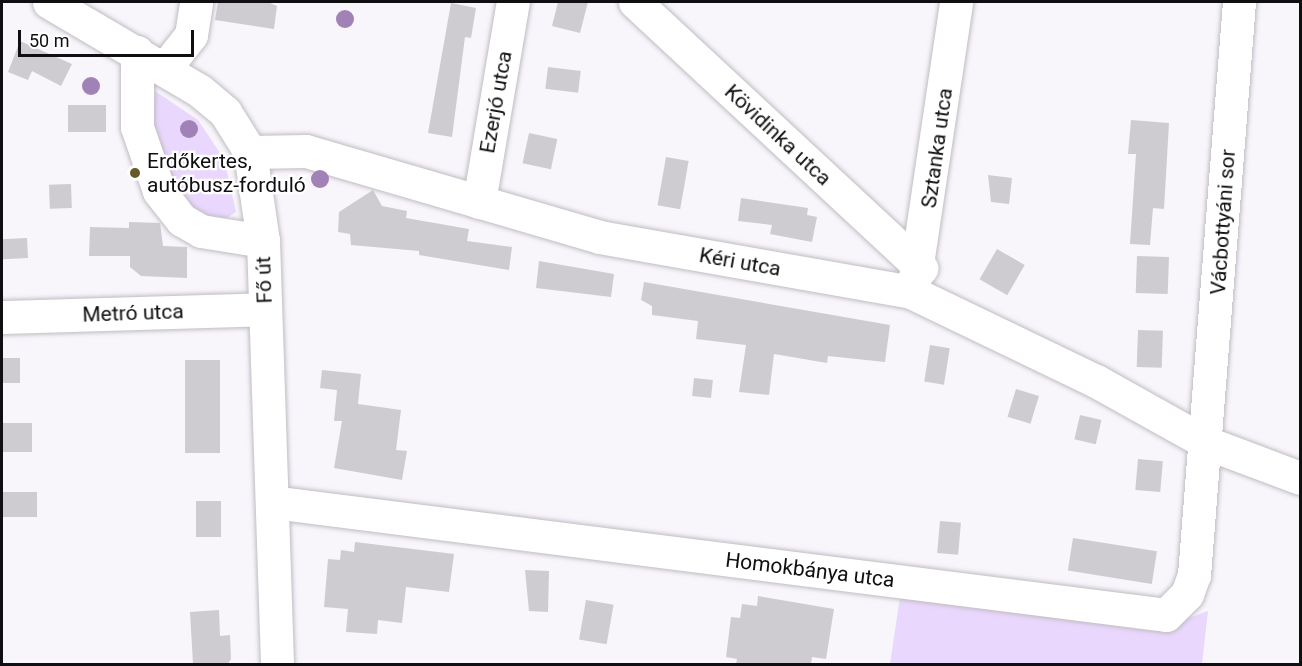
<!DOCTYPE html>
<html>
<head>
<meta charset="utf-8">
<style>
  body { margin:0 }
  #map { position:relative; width:1302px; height:666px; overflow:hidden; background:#f8f5fb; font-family:Roboto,sans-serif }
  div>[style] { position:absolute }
  .green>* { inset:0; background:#ead7fd }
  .building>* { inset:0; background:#cfccd1; transform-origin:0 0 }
  .roads { filter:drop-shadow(0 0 2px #bfbcc2) drop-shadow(0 0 2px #bfbcc2) }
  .minor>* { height:33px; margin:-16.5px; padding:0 16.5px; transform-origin:16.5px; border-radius:16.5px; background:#fff }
  .major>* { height:33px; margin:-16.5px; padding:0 16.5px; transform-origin:16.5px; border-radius:16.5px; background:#fff }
  .trees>* { width:18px; height:18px; margin:-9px; border-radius:50%; background:#a082b6 }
  .dots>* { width:16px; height:16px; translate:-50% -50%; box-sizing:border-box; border:3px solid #fff; border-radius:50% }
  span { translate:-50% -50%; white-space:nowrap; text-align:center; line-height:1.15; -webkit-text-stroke:4.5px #fff; paint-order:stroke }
  .street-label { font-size:21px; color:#0f0e10 }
  .poi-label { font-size:21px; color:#0f0e10 }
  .left { translate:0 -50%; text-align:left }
  .frame { position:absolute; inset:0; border:3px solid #0f0e10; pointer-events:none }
  .scale { position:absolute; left:18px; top:30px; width:176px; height:27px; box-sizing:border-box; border:3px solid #0f0e10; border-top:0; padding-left:8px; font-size:18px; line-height:21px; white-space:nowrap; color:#0f0e10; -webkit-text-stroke:4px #fff; paint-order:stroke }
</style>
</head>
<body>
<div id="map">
  <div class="green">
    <div style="clip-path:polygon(155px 91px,198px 120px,224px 159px,236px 212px,220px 222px,180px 202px,152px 128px)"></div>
    <div style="clip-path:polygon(900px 597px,1152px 631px,1208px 611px,1202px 664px,890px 664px)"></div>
  </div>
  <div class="building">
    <div style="clip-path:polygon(218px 2px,268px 2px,277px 6px,274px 29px,215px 20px)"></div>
    <div style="clip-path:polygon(558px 2px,588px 2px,580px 33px,552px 26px)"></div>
    <div style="clip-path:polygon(451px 3px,476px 8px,471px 38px,465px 37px,452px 137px,428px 133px)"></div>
    <div style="clip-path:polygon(20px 41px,72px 64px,61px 86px,32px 71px,28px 80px,8px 72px)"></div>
    <div style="left:548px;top:67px;width:33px;height:22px;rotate:7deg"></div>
    <div style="left:106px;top:105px;width:27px;height:38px;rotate:90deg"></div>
    <div style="clip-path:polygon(1131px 120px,1169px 123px,1164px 209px,1153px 208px,1150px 245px,1130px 244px,1136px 154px,1128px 154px)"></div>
    <div style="left:529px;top:133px;width:29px;height:31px;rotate:12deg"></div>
    <div style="left:666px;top:157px;width:23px;height:49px;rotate:10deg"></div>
    <div style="clip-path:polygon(988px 175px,1012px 178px,1009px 204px,991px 202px)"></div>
    <div style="left:71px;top:184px;width:24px;height:22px;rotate:88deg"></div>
    <div style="clip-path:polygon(373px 190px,382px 206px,407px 211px,406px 218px,469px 229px,467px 241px,512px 247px,509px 270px,419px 255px,419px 251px,351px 245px,350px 234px,338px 232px,339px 212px)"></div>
    <div style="clip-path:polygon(741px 198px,808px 208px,807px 215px,817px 217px,812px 242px,770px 234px,772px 225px,738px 221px)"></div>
    <div style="clip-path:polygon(129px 222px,160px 223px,163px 246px,187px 247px,187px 278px,141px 276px,130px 267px,130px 256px,89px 256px,90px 227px,129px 228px)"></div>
    <div style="left:27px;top:238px;width:20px;height:25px;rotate:87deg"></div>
    <div style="left:997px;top:249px;width:32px;height:35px;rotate:30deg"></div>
    <div style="left:1137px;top:256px;width:32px;height:37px;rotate:2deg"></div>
    <div style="clip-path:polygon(539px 261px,614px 274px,611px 297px,536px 288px)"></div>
    <div style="clip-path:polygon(644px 282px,890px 325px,885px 362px,828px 356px,827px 363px,774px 354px,769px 395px,739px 392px,746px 345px,696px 339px,698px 321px,652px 315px,652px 306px,641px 300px)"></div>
    <div style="left:1138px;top:330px;width:25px;height:37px;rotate:2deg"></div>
    <div style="left:930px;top:345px;width:20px;height:37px;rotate:9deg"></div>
    <div style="left:2px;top:358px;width:18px;height:25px"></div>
    <div style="left:185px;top:360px;width:35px;height:93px"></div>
    <div style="clip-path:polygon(322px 370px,361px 374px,358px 404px,401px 410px,396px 450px,407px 451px,402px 480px,334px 468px,342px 421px,334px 421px,337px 390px,320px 388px)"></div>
    <div style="left:694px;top:378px;width:19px;height:18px;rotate:6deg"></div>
    <div style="left:1016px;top:389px;width:24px;height:29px;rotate:17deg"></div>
    <div style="left:1080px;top:415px;width:22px;height:25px;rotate:13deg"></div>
    <div style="left:2px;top:423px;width:30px;height:29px"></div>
    <div style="left:1138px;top:459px;width:25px;height:31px;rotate:5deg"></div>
    <div style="left:2px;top:492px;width:35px;height:25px"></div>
    <div style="left:196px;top:501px;width:25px;height:36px"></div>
    <div style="left:940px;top:521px;width:21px;height:32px;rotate:5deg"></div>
    <div style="left:1073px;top:538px;width:85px;height:33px;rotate:9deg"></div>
    <div style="clip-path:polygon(355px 542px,454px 554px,449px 592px,406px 587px,402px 623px,378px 620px,377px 634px,346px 632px,348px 609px,324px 607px,328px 559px,340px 560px,341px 550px,354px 552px)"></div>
    <div style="clip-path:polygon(525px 570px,549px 571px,548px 612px,529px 611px)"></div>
    <div style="clip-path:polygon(758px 596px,834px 609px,826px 659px,812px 657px,811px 664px,736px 664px,737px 659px,726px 657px,731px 617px,740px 618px,742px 604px,757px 606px)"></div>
    <div style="left:586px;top:600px;width:28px;height:40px;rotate:10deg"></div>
    <div style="clip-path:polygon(219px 610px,220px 636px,230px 635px,231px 659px,228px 664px,193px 664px,190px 612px)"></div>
  </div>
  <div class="roads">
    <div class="minor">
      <div style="left:635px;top:2px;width:391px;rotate:42.9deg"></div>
      <div style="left:137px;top:52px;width:75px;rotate:90deg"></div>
      <div style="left:137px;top:127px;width:68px;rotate:71deg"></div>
      <div style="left:159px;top:191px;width:37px;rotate:52deg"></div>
      <div style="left:182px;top:220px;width:22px;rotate:30deg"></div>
      <div style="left:201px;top:231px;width:63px;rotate:9.2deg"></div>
      <div style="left:165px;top:68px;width:42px;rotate:-51.8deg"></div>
      <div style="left:191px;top:35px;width:33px;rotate:-81deg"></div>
      <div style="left:250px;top:152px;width:56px;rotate:-1deg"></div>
      <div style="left:306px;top:151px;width:306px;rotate:16.3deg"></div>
      <div style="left:600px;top:237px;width:316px;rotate:10deg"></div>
      <div style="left:911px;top:292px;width:205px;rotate:25.7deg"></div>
      <div style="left:1096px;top:381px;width:127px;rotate:29.2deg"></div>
      <div style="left:1207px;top:443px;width:99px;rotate:20.6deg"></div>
      <div style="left:479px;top:202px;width:203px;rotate:-80.4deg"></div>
      <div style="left:914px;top:284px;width:285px;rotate:-81.5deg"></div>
      <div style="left:2px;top:317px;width:263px;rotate:-1.7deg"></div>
      <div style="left:272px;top:502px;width:901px;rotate:7.2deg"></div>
      <div style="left:1166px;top:615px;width:30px;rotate:-45deg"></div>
      <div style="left:1187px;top:594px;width:20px;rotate:-70deg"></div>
      <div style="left:1194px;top:575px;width:575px;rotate:-85.51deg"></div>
    </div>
    <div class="major">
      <div style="left:49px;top:2px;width:175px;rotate:30.5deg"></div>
      <div style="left:200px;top:91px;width:33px;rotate:40deg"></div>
      <div style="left:225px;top:112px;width:47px;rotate:58deg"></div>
      <div style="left:250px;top:152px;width:90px;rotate:81.7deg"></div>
      <div style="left:263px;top:241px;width:423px;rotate:88.1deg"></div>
    </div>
  </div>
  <div class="trees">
    <div style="left:345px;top:19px"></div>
    <div style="left:91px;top:86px"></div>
    <div style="left:189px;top:129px"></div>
    <div style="left:320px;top:179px"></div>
  </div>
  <div class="dots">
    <div style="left:135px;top:173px;background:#655a27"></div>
  </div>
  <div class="street-label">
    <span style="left:496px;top:102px;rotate:-80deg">Ezerjó utca</span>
    <span style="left:778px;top:135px;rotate:43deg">Kövidinka utca</span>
    <span style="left:937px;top:148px;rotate:-82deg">Sztanka utca</span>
    <span style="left:1223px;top:222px;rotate:-86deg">Vácbottyáni sor</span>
    <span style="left:740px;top:262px;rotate:10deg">Kéri utca</span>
    <span style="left:264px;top:280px;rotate:-92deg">Fő út</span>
    <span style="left:133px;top:313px;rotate:-2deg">Metró utca</span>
    <span style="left:810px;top:570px;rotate:7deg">Homokbánya utca</span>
  </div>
  <div class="poi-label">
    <span class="left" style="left:147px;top:173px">Erdőkertes,<br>autóbusz-forduló</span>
  </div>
  <div class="frame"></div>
  <div class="scale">50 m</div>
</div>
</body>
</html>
